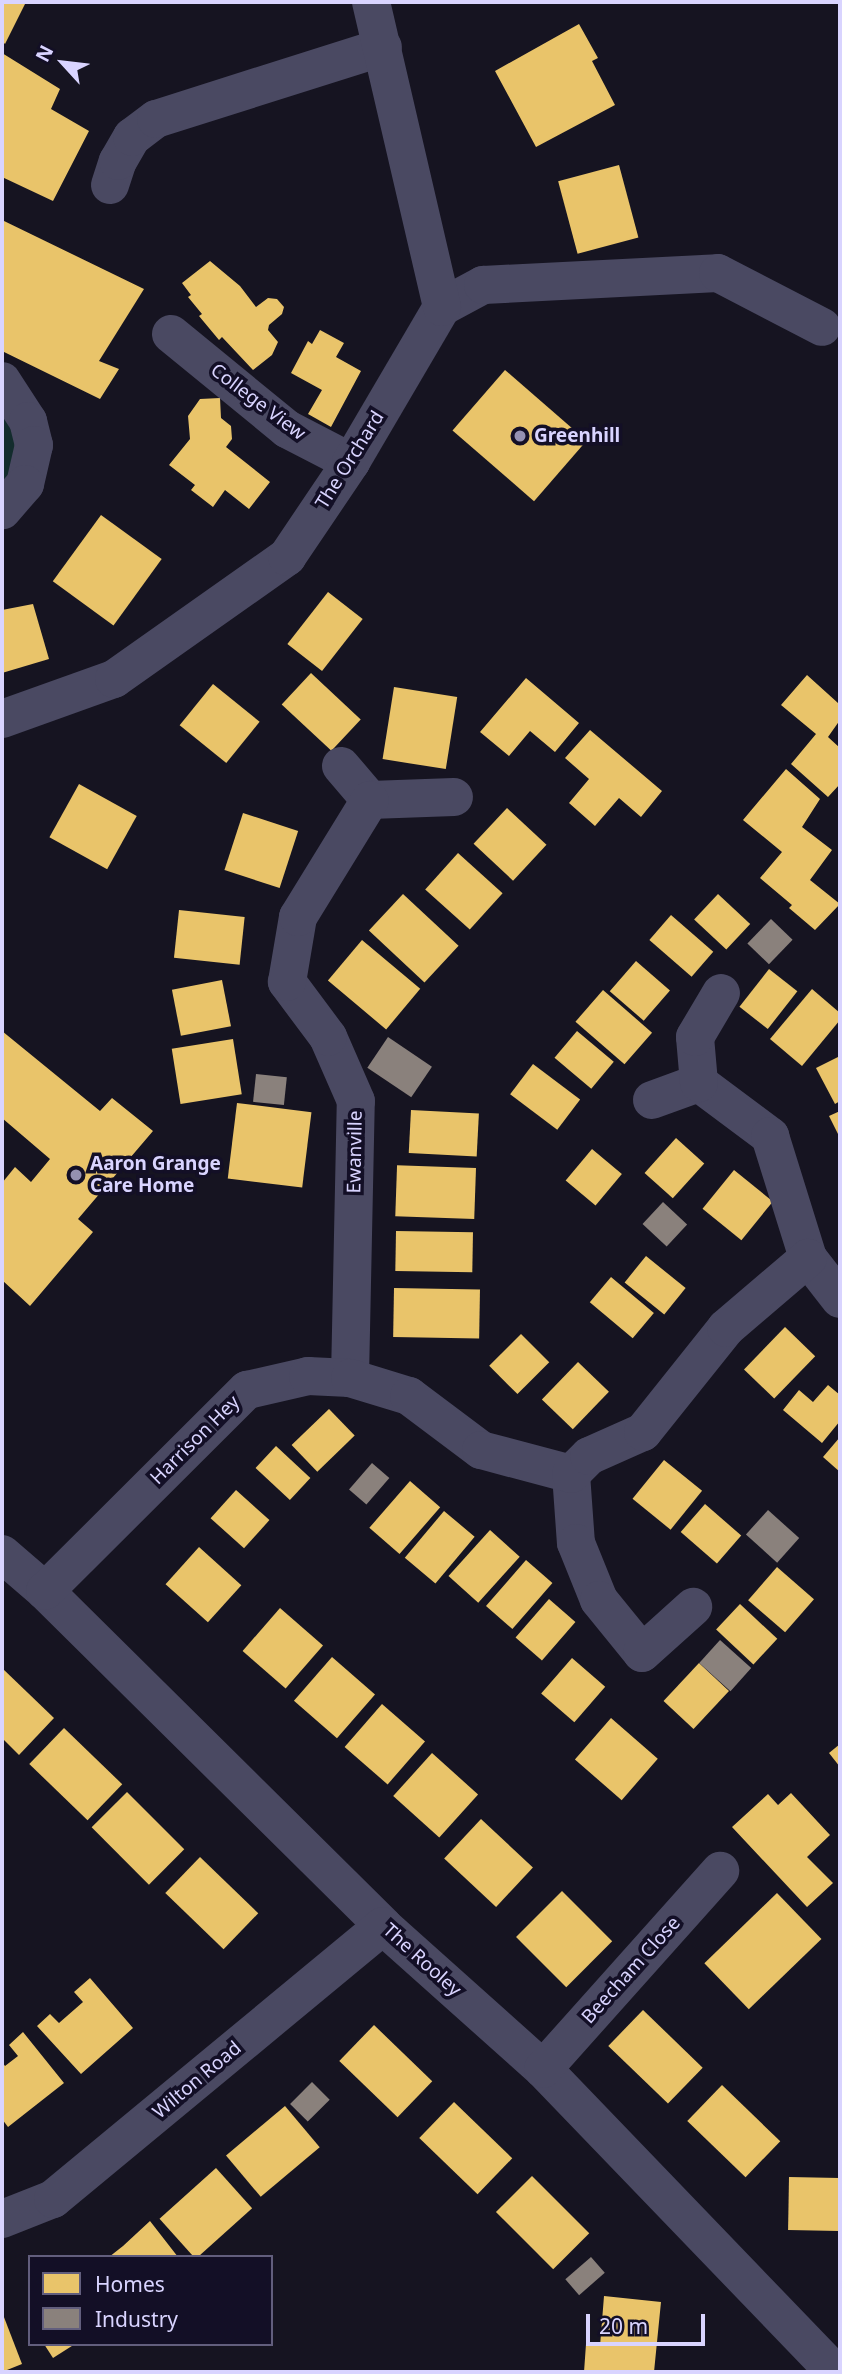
<!DOCTYPE html>
<html>
<head>
<meta charset="utf-8">
<style>
  body { margin:0 }
  #map { position:relative; width:842px; height:2374px; overflow:hidden; background:#161421; font-family:"Noto Sans",sans-serif }
  div>[style] { position:absolute }
  .green>* { inset:0; background:#132c2d }
  .homes>* { inset:0; background:#e9c46a; transform-origin:0 0 }
  .industry>* { inset:0; background:#8a817c; transform-origin:0 0 }
  .minor>* { height:38px; margin:-19px; padding:0 19px; transform-origin:19px; border-radius:19px; background:#4a4962 }
  .dots>* { width:19px; height:19px; translate:-50% -50%; box-sizing:border-box; border:4px solid #130f26; border-radius:50% }
  span { translate:-50% -50%; white-space:nowrap; text-align:center; line-height:1.15; -webkit-text-stroke:7px #130f26; paint-order:stroke }
  .street-label { font-size:19px; color:#d9d4ff }
  .poi-label { font-size:19px; color:#d9d4ff; font-weight:700 }
  .left { translate:0 -50%; text-align:left }
  .frame { position:absolute; inset:0; border:4px solid #d9d4ff; pointer-events:none }
  .legend { position:absolute; left:28px; top:2255px; width:245px; height:91px; box-sizing:border-box; background:#130f26; border:2px solid #625e7d; margin:0; padding:9px 12px; list-style:none; font-size:21px; color:#d9d4ff }
  .legend li { display:flex; align-items:center; gap:14px; height:35px }
  .legend b { width:35px; border:2px solid #625e7d }
  .north { position:absolute; left:28px; top:28px; width:70px; height:70px; -webkit-text-stroke:5px #130f26; paint-order:stroke; rotate:297deg; font-size:19px; font-weight:700; line-height:28px; text-align:center; color:#d9d4ff }
  .north::after { content:''; display:block; margin:auto; width:24px; height:32px; background:#d9d4ff; clip-path:polygon(50% 0,100% 100%,50% 72%,0 100%) }
  .scale { position:absolute; left:586px; top:2314px; width:119px; height:32px; box-sizing:border-box; border:4px solid #d9d4ff; border-top:0; padding-left:9px; font-size:21px; line-height:24px; white-space:nowrap; color:#d9d4ff; -webkit-text-stroke:5px #130f26; paint-order:stroke }
</style>
</head>
<body>
<div id="map">
  <div class="green">
    <div style="clip-path:polygon(2px 404px,17px 448px,2px 491px)"></div>
  </div>
  <div class="homes">
    <div style="clip-path:polygon(2px 2px,26px 2px,5px 44px,2px 41px)"></div>
    <div style="clip-path:polygon(579px 24px,598px 58px,592px 61px,615px 105px,536px 147px,495px 71px)"></div>
    <div style="clip-path:polygon(2px 53px,60px 89px,51px 109px,89px 131px,53px 201px,2px 177px)"></div>
    <div style="left:619px;top:165px;width:75px;height:63px;rotate:75deg"></div>
    <div style="clip-path:polygon(2px 220px,144px 289px,99px 361px,119px 369px,100px 399px,2px 351px)"></div>
    <div style="clip-path:polygon(210px 261px,240px 286px,256px 307px,268px 298px,277px 299px,284px 307px,282px 314px,269px 325px,268px 330px,278px 342px,272px 355px,253px 370px,222px 337px,219px 340px,199px 316px,202px 314px,188px 297px,191px 295px,182px 283px)"></div>
    <div style="clip-path:polygon(320px 330px,344px 343px,336px 357px,361px 371px,331px 427px,308px 414px,322px 390px,291px 373px,308px 341px,312px 344px)"></div>
    <div style="left:505px;top:370px;width:108px;height:80px;rotate:41deg"></div>
    <div style="clip-path:polygon(220px 398px,221px 418px,231px 426px,232px 439px,226px 447px,270px 482px,249px 509px,225px 490px,213px 507px,191px 490px,195px 485px,169px 465px,190px 439px,188px 416px,200px 399px)"></div>
    <div style="left:101px;top:515px;width:75px;height:82px;rotate:36deg"></div>
    <div style="left:328px;top:592px;width:44px;height:66px;rotate:38deg"></div>
    <div style="clip-path:polygon(33px 604px,49px 659px,2px 673px,2px 610px)"></div>
    <div style="left:311px;top:673px;width:68px;height:43px;rotate:43deg"></div>
    <div style="clip-path:polygon(807px 675px,838px 703px,840px 701px,840px 720px,828px 737px,840px 748px,840px 784px,828px 797px,791px 764px,816px 734px,781px 705px)"></div>
    <div style="clip-path:polygon(526px 678px,579px 723px,555px 752px,530px 731px,509px 756px,480px 732px)"></div>
    <div style="left:213px;top:684px;width:60px;height:53px;rotate:39deg"></div>
    <div style="left:394px;top:687px;width:64px;height:73px;rotate:9deg"></div>
    <div style="clip-path:polygon(590px 730px,662px 791px,641px 817px,619px 798px,595px 826px,569px 803px,589px 779px,565px 758px)"></div>
    <div style="clip-path:polygon(786px 769px,820px 799px,802px 827px,832px 850px,810px 880px,840px 904px,815px 930px,789px 908px,792px 905px,760px 878px,782px 852px,743px 820px)"></div>
    <div style="left:79px;top:784px;width:66px;height:61px;rotate:29deg"></div>
    <div style="left:507px;top:808px;width:54px;height:49px;rotate:43deg"></div>
    <div style="left:243px;top:813px;width:58px;height:60px;rotate:18deg"></div>
    <div style="left:458px;top:853px;width:60px;height:49px;rotate:42deg"></div>
    <div style="left:403px;top:894px;width:76px;height:50px;rotate:43deg"></div>
    <div style="left:718px;top:894px;width:44px;height:35px;rotate:43deg"></div>
    <div style="left:179px;top:910px;width:66px;height:48px;rotate:6deg"></div>
    <div style="left:671px;top:915px;width:56px;height:33px;rotate:41deg"></div>
    <div style="left:362px;top:940px;width:76px;height:53px;rotate:40deg"></div>
    <div style="left:636px;top:961px;width:45px;height:40px;rotate:41deg"></div>
    <div style="left:769px;top:969px;width:36px;height:48px;rotate:38deg"></div>
    <div style="left:222px;top:980px;width:47px;height:51px;rotate:79deg"></div>
    <div style="clip-path:polygon(812px 989px,840px 1013px,840px 1020px,802px 1066px,770px 1039px)"></div>
    <div style="left:603px;top:990px;width:65px;height:42px;rotate:41deg"></div>
    <div style="clip-path:polygon(2px 1031px,100px 1111px,112px 1098px,153px 1131px,78px 1219px,93px 1232px,30px 1306px,2px 1280px,2px 1183px,15px 1167px,31px 1182px,50px 1159px,2px 1118px)"></div>
    <div style="left:577px;top:1031px;width:48px;height:35px;rotate:40deg"></div>
    <div style="left:233px;top:1039px;width:56px;height:62px;rotate:81deg"></div>
    <div style="clip-path:polygon(840px 1056px,840px 1101px,835px 1104px,816px 1068px)"></div>
    <div style="left:533px;top:1064px;width:59px;height:38px;rotate:37deg"></div>
    <div style="left:237px;top:1103px;width:75px;height:76px;rotate:7deg"></div>
    <div style="left:411px;top:1110px;width:68px;height:43px;rotate:3deg"></div>
    <div style="clip-path:polygon(840px 1111px,840px 1138px,829px 1116px)"></div>
    <div style="left:676px;top:1138px;width:38px;height:47px;rotate:42deg"></div>
    <div style="left:592px;top:1149px;width:39px;height:41px;rotate:40deg"></div>
    <div style="left:476px;top:1168px;width:51px;height:79px;rotate:92deg"></div>
    <div style="left:734px;top:1170px;width:50px;height:50px;rotate:39deg"></div>
    <div style="left:396px;top:1231px;width:77px;height:40px;rotate:1deg"></div>
    <div style="left:646px;top:1256px;width:51px;height:34px;rotate:39deg"></div>
    <div style="left:611px;top:1277px;width:56px;height:33px;rotate:40deg"></div>
    <div style="left:394px;top:1288px;width:86px;height:49px;rotate:1deg"></div>
    <div style="left:785px;top:1327px;width:42px;height:59px;rotate:44deg"></div>
    <div style="left:521px;top:1334px;width:40px;height:45px;rotate:45deg"></div>
    <div style="left:578px;top:1362px;width:43px;height:52px;rotate:44deg"></div>
    <div style="clip-path:polygon(828px 1385px,840px 1395px,840px 1421px,822px 1443px,783px 1410px,799px 1390px,813px 1402px)"></div>
    <div style="left:329px;top:1409px;width:37px;height:52px;rotate:46deg"></div>
    <div style="clip-path:polygon(840px 1437px,840px 1472px,823px 1457px)"></div>
    <div style="left:276px;top:1446px;width:47px;height:30px;rotate:43deg"></div>
    <div style="left:664px;top:1460px;width:49px;height:50px;rotate:39deg"></div>
    <div style="left:410px;top:1481px;width:40px;height:62px;rotate:41deg"></div>
    <div style="left:236px;top:1490px;width:45px;height:38px;rotate:42deg"></div>
    <div style="left:705px;top:1504px;width:48px;height:37px;rotate:41deg"></div>
    <div style="left:444px;top:1511px;width:40px;height:61px;rotate:40deg"></div>
    <div style="left:490px;top:1530px;width:40px;height:62px;rotate:42deg"></div>
    <div style="left:199px;top:1547px;width:57px;height:50px;rotate:42deg"></div>
    <div style="left:526px;top:1560px;width:35px;height:61px;rotate:41deg"></div>
    <div style="left:777px;top:1567px;width:49px;height:44px;rotate:41deg"></div>
    <div style="left:549px;top:1599px;width:35px;height:51px;rotate:41deg"></div>
    <div style="left:740px;top:1604px;width:51px;height:35px;rotate:43deg"></div>
    <div style="left:280px;top:1608px;width:57px;height:57px;rotate:41deg"></div>
    <div style="left:332px;top:1657px;width:57px;height:58px;rotate:41deg"></div>
    <div style="left:572px;top:1658px;width:44px;height:47px;rotate:41deg"></div>
    <div style="left:699px;top:1663px;width:41px;height:52px;rotate:43deg"></div>
    <div style="clip-path:polygon(2px 1668px,54px 1718px,19px 1755px,2px 1738px)"></div>
    <div style="left:382px;top:1704px;width:57px;height:57px;rotate:41deg"></div>
    <div style="left:611px;top:1718px;width:62px;height:55px;rotate:41deg"></div>
    <div style="left:64px;top:1728px;width:81px;height:50px;rotate:44deg"></div>
    <div style="clip-path:polygon(840px 1744px,840px 1767px,829px 1753px)"></div>
    <div style="left:432px;top:1753px;width:62px;height:58px;rotate:42deg"></div>
    <div style="left:127px;top:1792px;width:81px;height:50px;rotate:45deg"></div>
    <div style="clip-path:polygon(791px 1793px,830px 1835px,807px 1857px,833px 1883px,807px 1907px,732px 1827px,768px 1794px,778px 1805px)"></div>
    <div style="left:481px;top:1819px;width:71px;height:54px;rotate:43deg"></div>
    <div style="left:200px;top:1857px;width:81px;height:50px;rotate:44deg"></div>
    <div style="left:562px;top:1891px;width:71px;height:65px;rotate:45deg"></div>
    <div style="left:777px;top:1893px;width:64px;height:101px;rotate:46deg"></div>
    <div style="clip-path:polygon(90px 1978px,133px 2028px,81px 2074px,37px 2026px,50px 2014px,59px 2023px,83px 2002px,74px 1992px)"></div>
    <div style="left:643px;top:2010px;width:83px;height:50px;rotate:44deg"></div>
    <div style="left:374px;top:2025px;width:81px;height:50px;rotate:44deg"></div>
    <div style="clip-path:polygon(23px 2032px,64px 2083px,8px 2127px,2px 2119px,2px 2062px,5px 2066px,18px 2056px,9px 2045px)"></div>
    <div style="left:722px;top:2085px;width:81px;height:50px;rotate:44deg"></div>
    <div style="left:454px;top:2102px;width:81px;height:50px;rotate:44deg"></div>
    <div style="left:285px;top:2106px;width:54px;height:77px;rotate:50deg"></div>
    <div style="left:216px;top:2168px;width:54px;height:76px;rotate:48deg"></div>
    <div style="left:532px;top:2176px;width:81px;height:51px;rotate:45deg"></div>
    <div style="left:789px;top:2177px;width:51px;height:53px;rotate:1deg"></div>
    <div style="clip-path:polygon(150px 2221px,178px 2257px,109px 2257px,123px 2246px)"></div>
    <div style="clip-path:polygon(604px 2296px,661px 2302px,654px 2372px,584px 2372px,586px 2344px,600px 2346px)"></div>
    <div style="clip-path:polygon(2px 2312px,22px 2364px,2px 2372px)"></div>
    <div style="clip-path:polygon(44px 2344px,75px 2344px,53px 2358px)"></div>
  </div>
  <div class="industry">
    <div style="left:771px;top:919px;width:30px;height:34px;rotate:44deg"></div>
    <div style="left:388px;top:1037px;width:53px;height:37px;rotate:34deg"></div>
    <div style="left:256px;top:1074px;width:31px;height:28px;rotate:6deg"></div>
    <div style="left:663px;top:1202px;width:33px;height:30px;rotate:43deg"></div>
    <div style="left:372px;top:1463px;width:23px;height:35px;rotate:41deg"></div>
    <div style="left:768px;top:1510px;width:42px;height:33px;rotate:42deg"></div>
    <div style="left:720px;top:1640px;width:42px;height:31px;rotate:42deg"></div>
    <div style="left:312px;top:2082px;width:25px;height:31px;rotate:45deg"></div>
    <div style="left:591px;top:2257px;width:21px;height:34px;rotate:49deg"></div>
  </div>
  <div class="minor">
    <div style="left:110px;top:185px;width:25px;rotate:-72deg"></div>
    <div style="left:118px;top:161px;width:28px;rotate:-60deg"></div>
    <div style="left:132px;top:137px;width:30px;rotate:-37deg"></div>
    <div style="left:156px;top:119px;width:238px;rotate:-17.6deg"></div>
    <div style="left:442px;top:307px;width:47px;rotate:-28.2deg"></div>
    <div style="left:483px;top:285px;width:235px;rotate:-2.9deg"></div>
    <div style="left:718px;top:273px;width:117px;rotate:27.4deg"></div>
    <div style="left:171px;top:334px;width:150px;rotate:39.3deg"></div>
    <div style="left:287px;top:429px;width:72px;rotate:27.3deg"></div>
    <div style="left:2px;top:381px;width:48px;rotate:57deg"></div>
    <div style="left:28px;top:421px;width:25px;rotate:76deg"></div>
    <div style="left:34px;top:445px;width:40px;rotate:103deg"></div>
    <div style="left:25px;top:484px;width:35px;rotate:131deg"></div>
    <div style="left:2px;top:719px;width:119px;rotate:-19.7deg"></div>
    <div style="left:114px;top:679px;width:212px;rotate:-35.2deg"></div>
    <div style="left:287px;top:557px;width:115px;rotate:-56deg"></div>
    <div style="left:351px;top:462px;width:180px;rotate:-59.6deg"></div>
    <div style="left:442px;top:307px;width:313px;rotate:-103.1deg"></div>
    <div style="left:341px;top:766px;width:45px;rotate:49.5deg"></div>
    <div style="left:370px;top:800px;width:84px;rotate:-2deg"></div>
    <div style="left:699px;top:1083px;width:89px;rotate:36.7deg"></div>
    <div style="left:770px;top:1136px;width:128px;rotate:72.7deg"></div>
    <div style="left:808px;top:1258px;width:52px;rotate:52deg"></div>
    <div style="left:652px;top:1100px;width:50px;rotate:-19.9deg"></div>
    <div style="left:699px;top:1083px;width:46px;rotate:-95deg"></div>
    <div style="left:695px;top:1037px;width:51px;rotate:-59.4deg"></div>
    <div style="left:350px;top:1378px;width:277px;rotate:-88.8deg"></div>
    <div style="left:356px;top:1101px;width:70px;rotate:-113.6deg"></div>
    <div style="left:328px;top:1037px;width:69px;rotate:-126.7deg"></div>
    <div style="left:287px;top:982px;width:66px;rotate:-80.4deg"></div>
    <div style="left:298px;top:917px;width:137px;rotate:-58.4deg"></div>
    <div style="left:571px;top:1474px;width:69px;rotate:85.9deg"></div>
    <div style="left:576px;top:1543px;width:61px;rotate:68deg"></div>
    <div style="left:599px;top:1600px;width:68px;rotate:50.9deg"></div>
    <div style="left:642px;top:1653px;width:69px;rotate:-42deg"></div>
    <div style="left:2px;top:1554px;width:57px;rotate:40.7deg"></div>
    <div style="left:45px;top:1591px;width:476px;rotate:44.7deg"></div>
    <div style="left:383px;top:1926px;width:215px;rotate:41.8deg"></div>
    <div style="left:543px;top:2069px;width:421px;rotate:46.1deg"></div>
    <div style="left:45px;top:1591px;width:285px;rotate:-44.9deg"></div>
    <div style="left:247px;top:1390px;width:63px;rotate:-12.9deg"></div>
    <div style="left:308px;top:1376px;width:42px;rotate:2.7deg"></div>
    <div style="left:350px;top:1378px;width:62px;rotate:17deg"></div>
    <div style="left:409px;top:1396px;width:90px;rotate:36.9deg"></div>
    <div style="left:481px;top:1450px;width:93px;rotate:14.9deg"></div>
    <div style="left:571px;top:1474px;width:25px;rotate:-45deg"></div>
    <div style="left:589px;top:1456px;width:59px;rotate:-24deg"></div>
    <div style="left:643px;top:1432px;width:133px;rotate:-51.4deg"></div>
    <div style="left:726px;top:1328px;width:108px;rotate:-40.5deg"></div>
    <div style="left:543px;top:2069px;width:266px;rotate:-48.2deg"></div>
    <div style="left:2px;top:2219px;width:55px;rotate:-21.4deg"></div>
    <div style="left:53px;top:2199px;width:428px;rotate:-39.6deg"></div>
  </div>
  <div class="dots">
    <div style="left:520px;top:436px;background:#9591b1"></div>
    <div style="left:76px;top:1175px;background:#9591b1"></div>
  </div>
  <div class="street-label">
    <span style="left:258px;top:402px;rotate:37deg">College View</span>
    <span style="left:350px;top:460px;rotate:-58deg">The Orchard</span>
    <span style="left:355px;top:1152px;rotate:-89deg">Ewanville</span>
    <span style="left:195px;top:1440px;rotate:-45deg">Harrison Hey</span>
    <span style="left:422px;top:1960px;rotate:42deg">The Rooley</span>
    <span style="left:631px;top:1970px;rotate:-48deg">Beecham Close</span>
    <span style="left:197px;top:2080px;rotate:-40deg">Wilton Road</span>
  </div>
  <div class="poi-label">
    <span class="left" style="left:534px;top:436px">Greenhill</span>
    <span class="left" style="left:90px;top:1175px">Aaron Grange<br>Care Home</span>
  </div>
  <div class="frame"></div>
  <ul class="legend">
  <li><b style="height:19px;background:#e9c46a"></b>Homes</li>
  <li><b style="height:19px;background:#8a817c"></b>Industry</li>
  </ul>
  <div class="north">N</div>
  <div class="scale">20 m</div>
</div>
</body>
</html>
